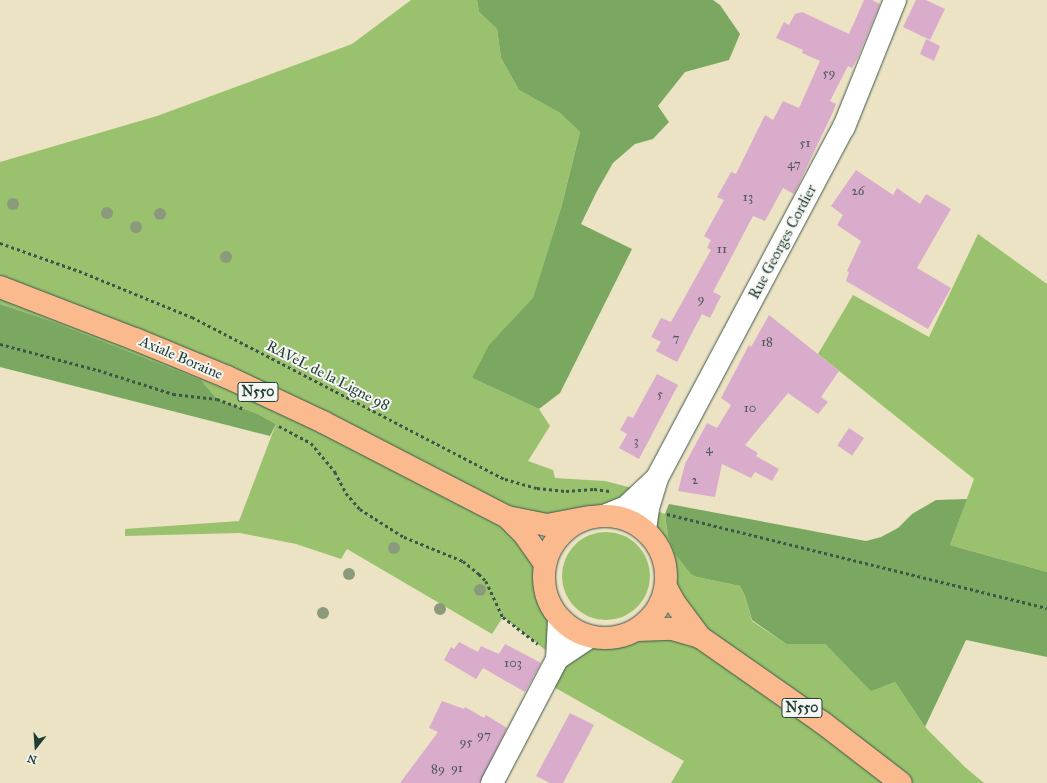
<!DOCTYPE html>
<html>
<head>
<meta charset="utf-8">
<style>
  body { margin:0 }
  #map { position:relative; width:1047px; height:783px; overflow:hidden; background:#ece3c4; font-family:"IM FELL Great Primer",serif }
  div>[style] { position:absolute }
  .green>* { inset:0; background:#9ac26e }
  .round { border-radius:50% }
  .forest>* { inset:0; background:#7ba861 }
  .building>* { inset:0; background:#d9accb; transform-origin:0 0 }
  .path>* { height:2.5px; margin-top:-1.25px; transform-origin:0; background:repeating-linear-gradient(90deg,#3e564a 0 3px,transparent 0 6px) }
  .roads { filter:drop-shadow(0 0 1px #3e564a) drop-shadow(0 0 1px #3e564a) }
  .minor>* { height:22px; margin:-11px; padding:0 11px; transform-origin:11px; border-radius:11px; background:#fff }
  .major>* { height:22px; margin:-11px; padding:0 11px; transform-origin:11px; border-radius:11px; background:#fbba8d }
  .major>.ring { margin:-11px; padding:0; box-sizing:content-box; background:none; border:22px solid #fbba8d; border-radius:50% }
  .trees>* { width:12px; height:12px; margin:-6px; border-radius:50%; background:#8c9a7c }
  span { translate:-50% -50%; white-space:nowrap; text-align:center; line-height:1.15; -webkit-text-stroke:4px #f6f6f2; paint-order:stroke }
  .number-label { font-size:13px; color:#4e595a }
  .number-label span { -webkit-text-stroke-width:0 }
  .shield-label span { padding:1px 3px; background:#f6f6f2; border:1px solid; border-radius:3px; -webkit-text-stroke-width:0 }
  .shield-label { font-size:14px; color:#1f3d34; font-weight:700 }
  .street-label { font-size:15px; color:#1f3d34 }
  .north { position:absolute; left:16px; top:727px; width:40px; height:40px; -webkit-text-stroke:3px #f6f6f2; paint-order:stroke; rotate:197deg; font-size:11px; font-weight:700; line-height:16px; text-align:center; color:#1f3d34 }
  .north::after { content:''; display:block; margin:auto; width:14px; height:18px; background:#1f3d34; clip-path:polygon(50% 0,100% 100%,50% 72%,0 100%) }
</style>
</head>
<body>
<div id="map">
  <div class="green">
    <div style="clip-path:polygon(411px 0,477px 0,479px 12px,497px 29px,501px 58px,519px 90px,560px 113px,580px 132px,561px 208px,533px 299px,513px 321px,472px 378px,539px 409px,550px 426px,528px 461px,553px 470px,555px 478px,605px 481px,644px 491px,626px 507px,531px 522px,545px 564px,543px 583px,548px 602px,559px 619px,573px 630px,590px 637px,606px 639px,622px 636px,638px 630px,699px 637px,666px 587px,666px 571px,663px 556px,656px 542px,645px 530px,648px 508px,665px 514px,668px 536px,697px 577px,740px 586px,745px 596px,752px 621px,786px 644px,825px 644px,871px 690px,895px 682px,925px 727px,966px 768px,984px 783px,671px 783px,684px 761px,545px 682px,557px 659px,503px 617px,492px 634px,347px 549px,341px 559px,296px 544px,240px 533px,125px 536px,125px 529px,239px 521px,276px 424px,258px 414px,217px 399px,201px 380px,54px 322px,0 304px,0 162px,157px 116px,352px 44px)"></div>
    <div style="clip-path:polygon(978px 234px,1047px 284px,1047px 572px,950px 545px,974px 479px,818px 354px,853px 295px,929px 337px)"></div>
    <div class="round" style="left:562px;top:532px;width:88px;height:88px"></div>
  </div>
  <div class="forest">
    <div style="clip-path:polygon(477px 0,713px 0,720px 5px,740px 34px,729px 60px,685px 72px,658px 106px,669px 122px,653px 139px,635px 144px,613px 163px,597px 191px,581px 224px,632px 249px,560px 393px,539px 409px,472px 378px,489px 345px,533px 298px,561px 208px,580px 132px,560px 113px,519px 90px,501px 58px,497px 29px,479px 12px)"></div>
    <div style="clip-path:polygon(0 304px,54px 322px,201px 380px,217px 399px,258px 414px,276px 424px,270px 436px,0 367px)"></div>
    <div style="clip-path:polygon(967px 499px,950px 545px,1047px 572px,1047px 657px,966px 640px,925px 727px,895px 682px,871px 691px,825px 644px,786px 644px,752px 620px,745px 596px,740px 586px,697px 577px,691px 574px,676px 555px,668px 536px,665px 514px,669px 504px,866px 541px,881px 537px,898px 528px,912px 514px,936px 500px)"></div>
  </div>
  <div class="building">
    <div style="clip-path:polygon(864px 0,872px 0,880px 4px,857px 59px,852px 68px,848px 66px,830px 101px,836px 104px,833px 112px,794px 194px,783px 188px,765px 221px,753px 216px,713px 292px,721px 296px,710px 318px,702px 314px,677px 362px,656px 351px,661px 342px,651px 337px,661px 318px,671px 322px,711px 250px,707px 248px,711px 240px,704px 236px,724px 200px,717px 197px,731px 172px,736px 174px,765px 115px,773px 120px,783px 101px,799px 108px,820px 61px,802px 53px,803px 50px,776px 38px,784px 22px,789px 25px,795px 14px,802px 12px,849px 34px)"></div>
    <div style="clip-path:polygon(916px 0,926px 0,945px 9px,930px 40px,903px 27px)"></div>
    <div style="clip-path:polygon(926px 39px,940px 46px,934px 61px,920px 54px)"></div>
    <div style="clip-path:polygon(856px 170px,893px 195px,897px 188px,920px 204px,926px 194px,951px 209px,917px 268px,951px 288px,928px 329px,846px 281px,849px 272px,847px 271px,861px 241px,837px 225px,843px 215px,831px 206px)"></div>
    <div style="clip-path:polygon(769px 315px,839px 371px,821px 397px,828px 402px,818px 414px,788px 393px,745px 445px,758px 453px,756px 456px,779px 469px,772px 481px,755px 472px,751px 478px,722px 464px,715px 497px,678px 491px,685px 464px,707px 423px,717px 428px,731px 405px,721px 398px,749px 345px,751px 347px)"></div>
    <div style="clip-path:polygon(657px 374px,678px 385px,639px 459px,619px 448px,627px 434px,620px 430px,628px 416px,633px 418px)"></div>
    <div style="left:849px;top:428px;width:18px;height:21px;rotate:34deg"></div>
    <div style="clip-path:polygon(459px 642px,478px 652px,481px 646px,499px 654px,505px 644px,541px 663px,525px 692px,483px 668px,476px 679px,444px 660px,451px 647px,454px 649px)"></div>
    <div style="clip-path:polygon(442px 701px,464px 709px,465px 707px,484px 718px,486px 715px,507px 728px,480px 783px,400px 783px,438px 732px,429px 728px)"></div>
    <div style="clip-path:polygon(570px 713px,594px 725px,563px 783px,550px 783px,536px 776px)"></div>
  </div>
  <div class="path">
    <div style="left:0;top:243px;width:84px;rotate:19.5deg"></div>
    <div style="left:79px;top:271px;width:122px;rotate:22.2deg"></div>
    <div style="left:192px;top:317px;width:352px;rotate:27.4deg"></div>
    <div style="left:505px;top:479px;width:33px;rotate:16deg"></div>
    <div style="left:537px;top:488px;width:29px;rotate:6deg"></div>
    <div style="left:566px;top:491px;width:28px;rotate:-4deg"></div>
    <div style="left:594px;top:489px;width:16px;rotate:7deg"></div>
    <div style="left:0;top:344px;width:101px;rotate:14.9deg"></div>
    <div style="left:98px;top:370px;width:79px;rotate:17.7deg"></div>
    <div style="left:173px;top:394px;width:44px;rotate:6.5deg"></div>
    <div style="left:217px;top:399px;width:27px;rotate:20deg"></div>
    <div style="left:279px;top:426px;width:36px;rotate:28deg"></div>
    <div style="left:311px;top:443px;width:38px;rotate:50deg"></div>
    <div style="left:335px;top:472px;width:24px;rotate:62deg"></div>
    <div style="left:346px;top:493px;width:21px;rotate:49deg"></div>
    <div style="left:360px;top:509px;width:52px;rotate:32.5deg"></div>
    <div style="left:404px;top:537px;width:64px;rotate:22.1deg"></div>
    <div style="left:463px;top:561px;width:21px;rotate:39deg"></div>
    <div style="left:479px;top:574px;width:10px;rotate:45deg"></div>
    <div style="left:486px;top:581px;width:40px;rotate:65deg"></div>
    <div style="left:503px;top:617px;width:44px;rotate:37.6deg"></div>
    <div style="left:667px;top:514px;width:391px;rotate:13.9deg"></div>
  </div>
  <div class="roads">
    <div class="minor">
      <div style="left:604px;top:516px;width:24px;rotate:-22deg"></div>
      <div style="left:626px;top:507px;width:41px;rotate:-43deg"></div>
      <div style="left:645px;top:530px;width:22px;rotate:-82deg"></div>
      <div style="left:648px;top:508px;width:31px;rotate:-73deg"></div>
      <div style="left:657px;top:478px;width:398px;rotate:-62deg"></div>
      <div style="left:844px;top:127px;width:137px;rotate:-68.1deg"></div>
      <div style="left:557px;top:659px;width:40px;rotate:-34deg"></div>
      <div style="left:492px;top:783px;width:140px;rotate:-62.3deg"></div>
      <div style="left:557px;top:659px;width:40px;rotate:-87.1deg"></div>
    </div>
    <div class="major">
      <div style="left:0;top:287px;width:145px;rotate:21.1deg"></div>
      <div style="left:135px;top:339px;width:100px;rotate:22.4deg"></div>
      <div style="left:227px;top:377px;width:106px;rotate:25.1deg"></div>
      <div style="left:323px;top:422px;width:207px;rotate:27.3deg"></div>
      <div style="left:507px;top:517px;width:41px;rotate:11.3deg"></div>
      <div style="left:547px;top:525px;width:43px;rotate:-10.8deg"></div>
      <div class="ring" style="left:544px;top:516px;width:100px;height:100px"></div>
      <div style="left:507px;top:517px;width:24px;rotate:45deg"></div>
      <div style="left:524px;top:534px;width:37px;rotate:55deg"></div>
      <div style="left:666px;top:587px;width:17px;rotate:62deg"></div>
      <div style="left:674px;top:602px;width:44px;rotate:53.4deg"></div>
      <div style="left:638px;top:630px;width:34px;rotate:-2deg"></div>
      <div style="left:672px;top:629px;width:29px;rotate:16deg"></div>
      <div style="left:700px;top:637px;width:150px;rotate:35deg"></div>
      <div style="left:823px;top:723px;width:98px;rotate:37.6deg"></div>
    </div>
  </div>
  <div class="trees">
    <div style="left:13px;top:204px"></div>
    <div style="left:107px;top:213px"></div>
    <div style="left:160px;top:214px"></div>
    <div style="left:136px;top:227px"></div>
    <div style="left:226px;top:257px"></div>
    <div style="left:394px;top:548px"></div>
    <div style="left:349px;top:574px"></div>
    <div style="left:480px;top:590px"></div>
    <div style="left:440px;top:609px"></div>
    <div style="left:323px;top:613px"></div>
  </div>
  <div class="number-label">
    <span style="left:829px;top:73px">59</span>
    <span style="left:805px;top:143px">51</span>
    <span style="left:794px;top:164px">47</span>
    <span style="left:858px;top:191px">26</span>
    <span style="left:748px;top:197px">13</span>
    <span style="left:722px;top:249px">11</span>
    <span style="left:701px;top:299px">9</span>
    <span style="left:676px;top:338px">7</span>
    <span style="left:767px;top:342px">18</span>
    <span style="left:660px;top:394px">5</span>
    <span style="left:750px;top:408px">10</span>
    <span style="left:636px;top:441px">3</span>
    <span style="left:709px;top:449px">4</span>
    <span style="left:695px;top:480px">2</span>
    <span style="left:513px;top:663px">103</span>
    <span style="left:484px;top:735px">97</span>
    <span style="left:466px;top:742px">95</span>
    <span style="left:457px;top:768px">91</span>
    <span style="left:438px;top:769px">89</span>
  </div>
  <div class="shield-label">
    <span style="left:258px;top:392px">N550</span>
    <span style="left:802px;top:708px">N550</span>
  </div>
  <div class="street-label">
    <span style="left:783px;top:242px;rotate:-62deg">Rue Georges Cordier</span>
    <span style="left:181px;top:358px;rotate:23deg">Axiale Boraine</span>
    <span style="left:328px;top:376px;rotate:27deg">RAVeL de la Ligne 98</span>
  </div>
  <div class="north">N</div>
</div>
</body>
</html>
